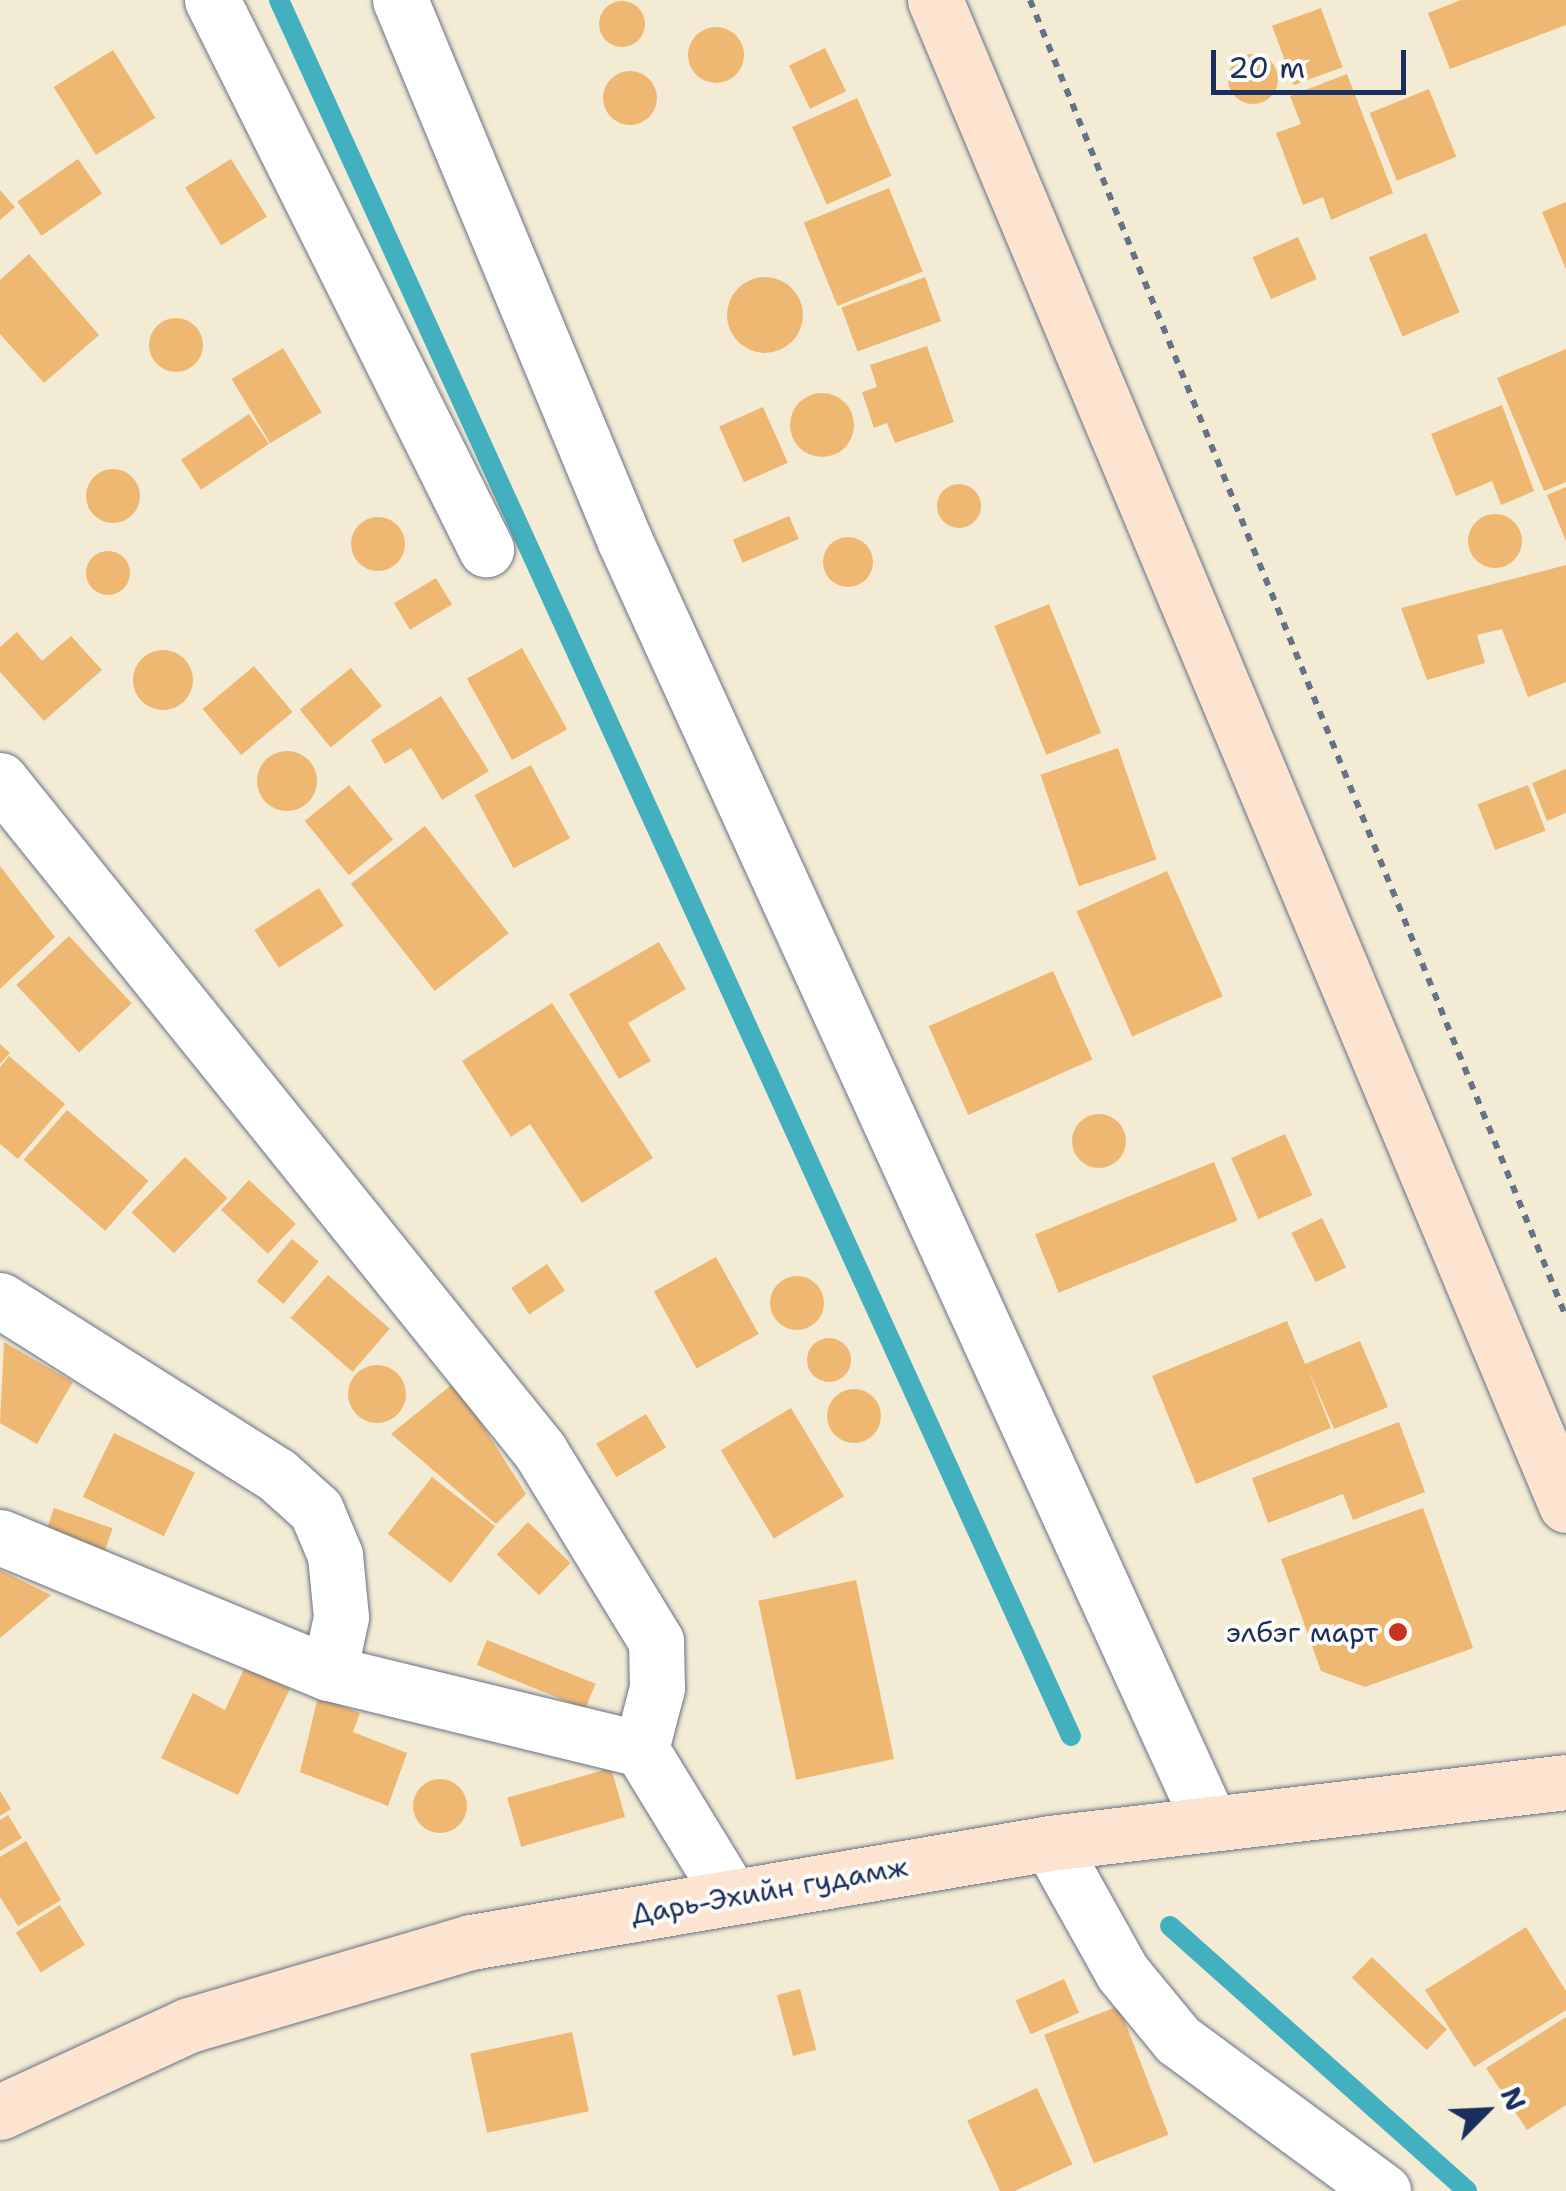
<!DOCTYPE html>
<html>
<head>
<meta charset="utf-8">
<style>
  body { margin:0 }
  #map { position:relative; width:1566px; height:2191px; overflow:hidden; background:#f3ebd4; font-family:"Shantell Sans",sans-serif }
  div>[style] { position:absolute }
  .stream>* { height:20px; margin:-10px; padding:0 10px; transform-origin:10px; border-radius:10px; background:#42b0be }
  .building>* { inset:0; background:#efb872; transform-origin:0 0 }
  .round { border-radius:50% }
  .path>* { height:6px; margin-top:-3px; transform-origin:0; background:repeating-linear-gradient(90deg,#677187 0 8px,transparent 0 16px) }
  .roads { filter:drop-shadow(0 0 2px #677187) drop-shadow(0 0 2px #677187) }
  .street>* { height:55px; margin:-27.5px; padding:0 27.5px; transform-origin:27.5px; border-radius:27.5px; background:#fff }
  .secondary>* { height:55px; margin:-27.5px; padding:0 27.5px; transform-origin:27.5px; border-radius:27.5px; background:#fde4d0 }
  .dots>* { width:28px; height:28px; translate:-50% -50%; box-sizing:border-box; border:5px solid #fdfcf7; border-radius:50% }
  span { translate:-50% -50%; white-space:nowrap; text-align:center; line-height:1.15; -webkit-text-stroke:8px #fdfcf7; paint-order:stroke }
  .poi-label { font-size:28px; color:#1b2f5e }
  .right { translate:-100% -50%; text-align:right }
  .street-label { font-size:28px; color:#1b2f5e }
  .north { position:absolute; left:1436px; top:2061px; width:100px; height:100px; -webkit-text-stroke:8px #fdfcf7; paint-order:stroke; rotate:66deg; font-size:28px; font-weight:700; line-height:40px; text-align:center; color:#1b2f5e }
  .north::after { content:''; display:block; margin:auto; width:35px; height:45px; background:#1b2f5e; clip-path:polygon(50% 0,100% 100%,50% 72%,0 100%) }
  .scale { position:absolute; left:1211px; top:50px; width:195px; height:45px; box-sizing:border-box; border:5px solid #1b2f5e; border-top:0; padding-left:12px; font-size:30px; line-height:35px; white-space:nowrap; color:#1b2f5e; -webkit-text-stroke:8px #fdfcf7; paint-order:stroke }
</style>
</head>
<body>
<div id="map">
  <div class="stream">
    <div style="left:279px;top:0;width:1908px;rotate:65.48deg"></div>
    <div style="left:1170px;top:1926px;width:398px;rotate:41.7deg"></div>
  </div>
  <div class="building">
    <div style="clip-path:polygon(1461px 0,1566px 0,1566px 25px,1450px 69px,1428px 13px)"></div>
    <div class="round" style="left:599px;top:1px;width:46px;height:46px"></div>
    <div style="left:1321px;top:8px;width:63px;height:52px;rotate:70deg"></div>
    <div class="round" style="left:688px;top:27px;width:56px;height:56px"></div>
    <div style="left:825px;top:48px;width:48px;height:40px;rotate:64deg"></div>
    <div style="left:113px;top:50px;width:80px;height:70px;rotate:58deg"></div>
    <div class="round" style="left:1228px;top:54px;width:50px;height:50px"></div>
    <div class="round" style="left:603px;top:71px;width:54px;height:54px"></div>
    <div style="clip-path:polygon(1347px 74px,1393px 193px,1331px 220px,1323px 197px,1303px 205px,1276px 133px,1301px 124px,1290px 96px)"></div>
    <div style="left:1429px;top:89px;width:73px;height:64px;rotate:68deg"></div>
    <div style="left:857px;top:98px;width:85px;height:71px;rotate:66deg"></div>
    <div style="left:78px;top:159px;width:42px;height:74px;rotate:55deg"></div>
    <div style="left:231px;top:159px;width:68px;height:54px;rotate:58deg"></div>
    <div style="left:889px;top:188px;width:90px;height:92px;rotate:68deg"></div>
    <div style="clip-path:polygon(0 190px,15px 207px,0 220px)"></div>
    <div style="clip-path:polygon(1566px 202px,1566px 269px,1542px 212px)"></div>
    <div style="left:1426px;top:233px;width:86px;height:62px;rotate:67deg"></div>
    <div style="left:1298px;top:237px;width:46px;height:50px;rotate:66deg"></div>
    <div style="clip-path:polygon(29px 254px,99px 335px,44px 383px,0 334px,0 280px)"></div>
    <div style="left:925px;top:277px;width:47px;height:89px;rotate:70deg"></div>
    <div class="round" style="left:727px;top:277px;width:76px;height:76px"></div>
    <div class="round" style="left:149px;top:318px;width:54px;height:54px"></div>
    <div style="clip-path:polygon(927px 346px,954px 422px,895px 443px,887px 423px,874px 428px,862px 392px,877px 387px,870px 365px)"></div>
    <div style="left:283px;top:348px;width:75px;height:60px;rotate:59deg"></div>
    <div style="clip-path:polygon(1566px 349px,1566px 482px,1544px 491px,1497px 378px)"></div>
    <div class="round" style="left:790px;top:393px;width:64px;height:64px"></div>
    <div style="clip-path:polygon(1502px 405px,1534px 491px,1501px 505px,1492px 481px,1456px 496px,1431px 434px)"></div>
    <div style="left:763px;top:407px;width:61px;height:48px;rotate:66deg"></div>
    <div style="left:249px;top:414px;width:36px;height:82px;rotate:56deg"></div>
    <div class="round" style="left:86px;top:469px;width:54px;height:54px"></div>
    <div class="round" style="left:937px;top:484px;width:44px;height:44px"></div>
    <div style="clip-path:polygon(1566px 487px,1566px 541px,1547px 495px)"></div>
    <div class="round" style="left:1468px;top:514px;width:54px;height:54px"></div>
    <div style="left:789px;top:516px;width:25px;height:61px;rotate:67deg"></div>
    <div class="round" style="left:351px;top:517px;width:54px;height:54px"></div>
    <div class="round" style="left:823px;top:537px;width:50px;height:50px"></div>
    <div class="round" style="left:86px;top:551px;width:44px;height:44px"></div>
    <div style="clip-path:polygon(1566px 565px,1566px 682px,1528px 697px,1502px 629px,1477px 635px,1485px 663px,1427px 680px,1401px 608px)"></div>
    <div style="left:436px;top:578px;width:31px;height:49px;rotate:59deg"></div>
    <div style="left:1049px;top:604px;width:139px;height:59px;rotate:68deg"></div>
    <div style="clip-path:polygon(17px 632px,42px 661px,71px 636px,102px 670px,44px 721px,0 672px,0 647px)"></div>
    <div style="left:522px;top:648px;width:93px;height:63px;rotate:61deg"></div>
    <div class="round" style="left:133px;top:650px;width:60px;height:60px"></div>
    <div style="left:254px;top:666px;width:60px;height:67px;rotate:50deg"></div>
    <div style="left:351px;top:668px;width:49px;height:66px;rotate:51deg"></div>
    <div style="clip-path:polygon(441px 696px,489px 771px,442px 800px,411px 748px,385px 764px,371px 740px)"></div>
    <div style="left:1118px;top:748px;width:118px;height:82px;rotate:71deg"></div>
    <div class="round" style="left:257px;top:751px;width:60px;height:60px"></div>
    <div style="left:531px;top:765px;width:83px;height:64px;rotate:62deg"></div>
    <div style="clip-path:polygon(1566px 769px,1566px 813px,1547px 821px,1532px 783px)"></div>
    <div style="left:349px;top:785px;width:70px;height:57px;rotate:51deg"></div>
    <div style="left:1528px;top:785px;width:49px;height:54px;rotate:69deg"></div>
    <div style="left:425px;top:826px;width:136px;height:94px;rotate:52deg"></div>
    <div style="clip-path:polygon(0 866px,55px 937px,0 989px)"></div>
    <div style="left:1167px;top:871px;width:137px;height:99px;rotate:66deg"></div>
    <div style="left:319px;top:888px;width:45px;height:77px;rotate:57deg"></div>
    <div style="left:69px;top:936px;width:92px;height:72px;rotate:47deg"></div>
    <div style="clip-path:polygon(659px 942px,686px 989px,628px 1023px,651px 1061px,619px 1079px,569px 994px)"></div>
    <div style="left:1053px;top:971px;width:97px;height:136px;rotate:66deg"></div>
    <div style="clip-path:polygon(552px 1003px,653px 1158px,582px 1203px,530px 1124px,511px 1137px,462px 1061px)"></div>
    <div style="clip-path:polygon(0 1044px,10px 1053px,0 1064px)"></div>
    <div style="clip-path:polygon(9px 1056px,65px 1104px,18px 1159px,0 1144px,0 1067px)"></div>
    <div style="left:67px;top:1110px;width:108px;height:66px;rotate:41deg"></div>
    <div class="round" style="left:1072px;top:1114px;width:54px;height:54px"></div>
    <div style="left:1285px;top:1134px;width:67px;height:59px;rotate:66deg"></div>
    <div style="left:185px;top:1157px;width:59px;height:77px;rotate:44deg"></div>
    <div style="left:1214px;top:1162px;width:63px;height:193px;rotate:68deg"></div>
    <div style="left:249px;top:1180px;width:64px;height:41px;rotate:43deg"></div>
    <div style="left:1322px;top:1218px;width:55px;height:34px;rotate:64deg"></div>
    <div style="left:292px;top:1239px;width:35px;height:55px;rotate:40deg"></div>
    <div style="left:716px;top:1257px;width:88px;height:71px;rotate:61deg"></div>
    <div style="left:547px;top:1264px;width:32px;height:43px;rotate:56deg"></div>
    <div style="left:328px;top:1275px;width:82px;height:57px;rotate:41deg"></div>
    <div class="round" style="left:770px;top:1276px;width:54px;height:54px"></div>
    <div style="clip-path:polygon(1287px 1321px,1305px 1364px,1360px 1341px,1388px 1407px,1334px 1429px,1307px 1367px,1331px 1428px,1196px 1484px,1152px 1376px)"></div>
    <div class="round" style="left:807px;top:1338px;width:44px;height:44px"></div>
    <div style="clip-path:polygon(4px 1342px,73px 1382px,37px 1444px,0 1423px)"></div>
    <div class="round" style="left:348px;top:1365px;width:58px;height:58px"></div>
    <div style="clip-path:polygon(455px 1382px,526px 1494px,496px 1524px,391px 1434px)"></div>
    <div class="round" style="left:827px;top:1389px;width:54px;height:54px"></div>
    <div style="left:791px;top:1408px;width:103px;height:82px;rotate:59deg"></div>
    <div style="left:646px;top:1414px;width:39px;height:58px;rotate:59deg"></div>
    <div style="clip-path:polygon(1399px 1422px,1425px 1492px,1353px 1520px,1343px 1494px,1268px 1523px,1252px 1478px)"></div>
    <div style="left:114px;top:1433px;width:90px;height:71px;rotate:26deg"></div>
    <div style="left:432px;top:1477px;width:80px;height:72px;rotate:38deg"></div>
    <div style="left:54px;top:1508px;width:62px;height:29px;rotate:19deg"></div>
    <div style="clip-path:polygon(1423px 1508px,1473px 1648px,1365px 1687px,1321px 1671px,1281px 1559px)"></div>
    <div style="left:528px;top:1522px;width:59px;height:45px;rotate:44deg"></div>
    <div style="clip-path:polygon(0 1570px,51px 1595px,0 1638px)"></div>
    <div style="left:856px;top:1580px;width:183px;height:100px;rotate:78deg"></div>
    <div style="left:487px;top:1640px;width:117px;height:27px;rotate:22deg"></div>
    <div style="clip-path:polygon(245px 1667px,290px 1689px,238px 1795px,161px 1758px,193px 1693px,225px 1710px)"></div>
    <div style="clip-path:polygon(318px 1697px,360px 1713px,353px 1732px,407px 1753px,388px 1806px,300px 1772px)"></div>
    <div style="left:611px;top:1768px;width:51px;height:108px;rotate:74deg"></div>
    <div class="round" style="left:413px;top:1779px;width:54px;height:54px"></div>
    <div style="clip-path:polygon(0 1791px,11px 1809px,0 1816px)"></div>
    <div style="clip-path:polygon(8px 1815px,22px 1838px,0 1851px,0 1820px)"></div>
    <div style="clip-path:polygon(26px 1841px,61px 1900px,18px 1926px,0 1897px,0 1857px)"></div>
    <div style="left:60px;top:1905px;width:47px;height:52px;rotate:58deg"></div>
    <div style="clip-path:polygon(1526px 1927px,1566px 1991px,1566px 2010px,1474px 2067px,1425px 1990px)"></div>
    <div style="left:1372px;top:1957px;width:104px;height:29px;rotate:44deg"></div>
    <div style="left:1064px;top:1979px;width:37px;height:53px;rotate:66deg"></div>
    <div style="left:800px;top:1989px;width:63px;height:24px;rotate:75deg"></div>
    <div style="left:1119px;top:2006px;width:138px;height:80px;rotate:69deg"></div>
    <div style="clip-path:polygon(1566px 2017px,1566px 2105px,1527px 2130px,1486px 2068px)"></div>
    <div style="left:572px;top:2032px;width:81px;height:104px;rotate:78deg"></div>
    <div style="left:1037px;top:2088px;width:84px;height:77px;rotate:65deg"></div>
  </div>
  <div class="path">
    <div style="left:1030px;top:0;width:1422px;rotate:67.85deg"></div>
  </div>
  <div class="roads">
    <div class="street">
      <div style="left:212px;top:0;width:614px;rotate:63.48deg"></div>
      <div style="left:400px;top:0;width:584px;rotate:67.43deg"></div>
      <div style="left:624px;top:539px;width:1411px;rotate:65.47deg"></div>
      <div style="left:0;top:780px;width:861px;rotate:51.17deg"></div>
      <div style="left:540px;top:1451px;width:223px;rotate:58.6deg"></div>
      <div style="left:656px;top:1641px;width:47px;rotate:88.8deg"></div>
      <div style="left:657px;top:1688px;width:63px;rotate:104.7deg"></div>
      <div style="left:641px;top:1749px;width:171px;rotate:58.6deg"></div>
      <div style="left:0;top:1300px;width:328px;rotate:32.3deg"></div>
      <div style="left:277px;top:1475px;width:52px;rotate:41.9deg"></div>
      <div style="left:316px;top:1510px;width:49px;rotate:67.1deg"></div>
      <div style="left:335px;top:1555px;width:62px;rotate:84.5deg"></div>
      <div style="left:341px;top:1617px;width:57px;rotate:102.1deg"></div>
      <div style="left:0;top:1537px;width:356px;rotate:22.5deg"></div>
      <div style="left:329px;top:1673px;width:321px;rotate:13.7deg"></div>
      <div style="left:1050px;top:1843px;width:148px;rotate:60.8deg"></div>
      <div style="left:1122px;top:1972px;width:88px;rotate:50.5deg"></div>
      <div style="left:1178px;top:2040px;width:255px;rotate:36.4deg"></div>
    </div>
    <div class="secondary">
      <div style="left:935px;top:0;width:1632px;rotate:67.25deg"></div>
      <div style="left:0;top:2112px;width:208px;rotate:-24.7deg"></div>
      <div style="left:189px;top:2025px;width:294px;rotate:-16.4deg"></div>
      <div style="left:471px;top:1942px;width:587px;rotate:-9.7deg"></div>
      <div style="left:1050px;top:1843px;width:520px;rotate:-6.74deg"></div>
    </div>
  </div>
  <div class="dots">
    <div style="left:1398px;top:1632px;background:#c8321e"></div>
  </div>
  <div class="poi-label">
    <span class="right" style="left:1378px;top:1632px">элбэг март</span>
  </div>
  <div class="street-label">
    <span style="left:769px;top:1890px;rotate:-10deg">Дарь-Эхийн гудамж</span>
  </div>
  <div class="north">N</div>
  <div class="scale">20 m</div>
</div>
</body>
</html>
